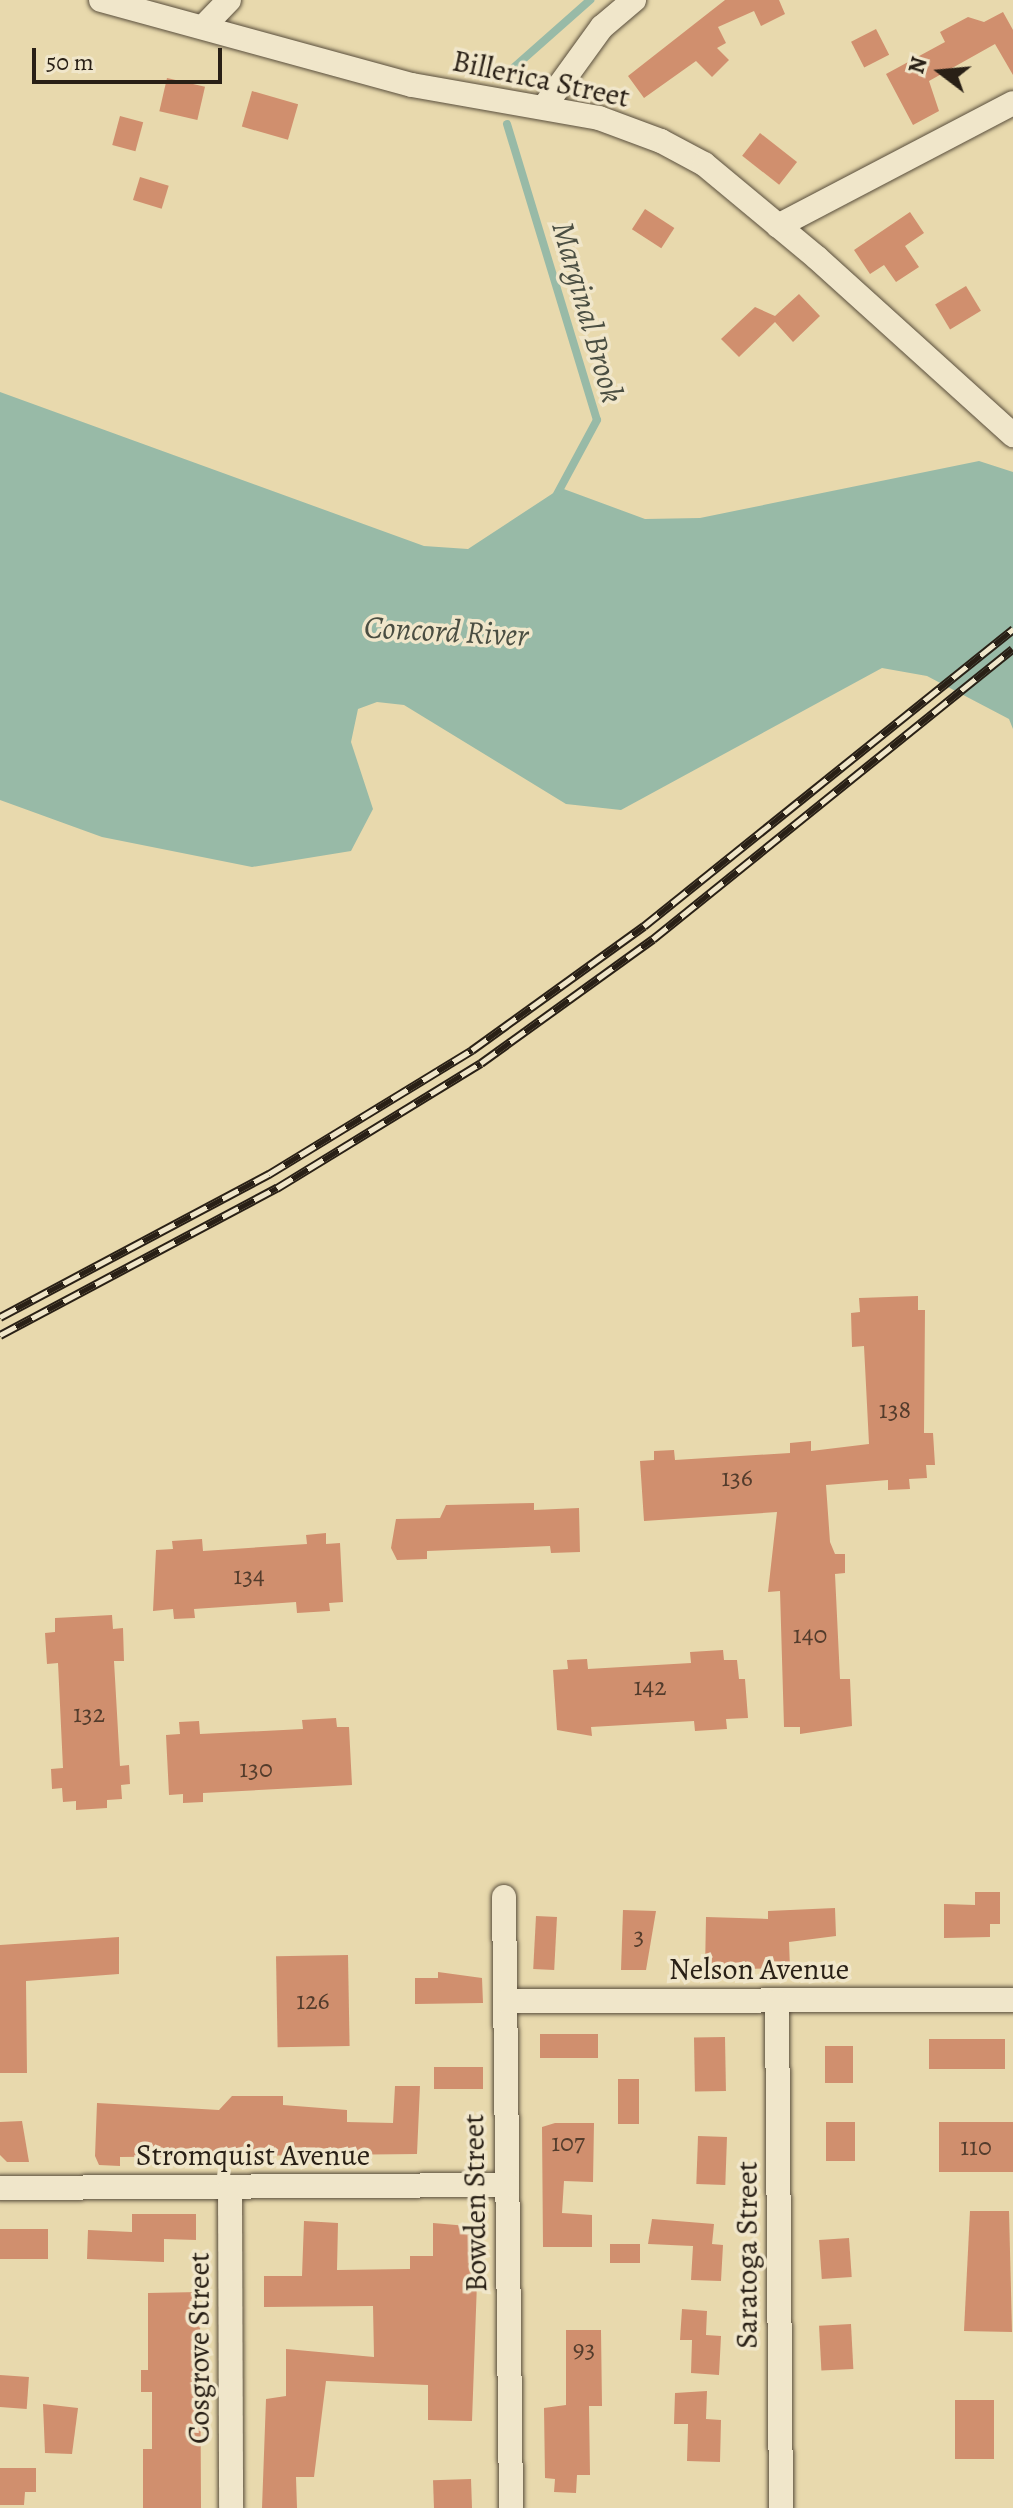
<!DOCTYPE html>
<html>
<head>
<meta charset="utf-8">
<style>
  body { margin:0 }
  #map { position:relative; width:1013px; height:2508px; overflow:hidden; background:#e8d9ad; font-family:Alegreya,serif }
  div>[style] { position:absolute }
  .water>* { inset:0; background:#98baa7 }
  .stream>* { height:8px; margin:-4px; padding:0 4px; transform-origin:4px; border-radius:4px; background:#98baa7 }
  .building>* { inset:0; background:#d08f6e; transform-origin:0 0 }
  .roads { filter:drop-shadow(0 0 2px #594e3c) drop-shadow(0 0 2px #594e3c) }
  .street>* { height:24px; margin:-12px; padding:0 12px; transform-origin:12px; border-radius:12px; background:#f0e6ca }
  .rail>* { height:9px; margin-top:-4.5px; transform-origin:0; background:repeating-linear-gradient(90deg,#f0e6ca 0 18px,#292016 0 36px); box-sizing:border-box; border-block:2px solid #292016 }
  span { translate:-50% -50%; white-space:nowrap; text-align:center; line-height:1.15; -webkit-text-stroke:7px #f0e6ca; paint-order:stroke }
  .number-label { font-size:26px; color:#533c2c }
  .number-label span { -webkit-text-stroke-width:0 }
  .street-label { font-size:30px; color:#292016 }
  .water-label { font-size:32px; color:#4a4e42; font-style:italic }
  .north { position:absolute; left:901px; top:32px; width:80px; height:80px; -webkit-text-stroke:6px #f0e6ca; paint-order:stroke; rotate:286deg; font-size:22px; font-weight:700; line-height:32px; text-align:center; color:#292016 }
  .north::after { content:''; display:block; margin:auto; width:28px; height:36px; background:#292016; clip-path:polygon(50% 0,100% 100%,50% 72%,0 100%) }
  .scale { position:absolute; left:32px; top:48px; width:190px; height:36px; box-sizing:border-box; border:4px solid #292016; border-top:0; padding-left:10px; font-size:24px; line-height:28px; white-space:nowrap; color:#292016; -webkit-text-stroke:6px #f0e6ca; paint-order:stroke }
</style>
</head>
<body>
<div id="map">
  <div class="water">
    <div style="clip-path:polygon(0 392px,424px 546px,468px 549px,561px 488px,645px 519px,700px 518px,979px 461px,1013px 472px,1013px 729px,1009px 719px,927px 676px,882px 668px,621px 810px,566px 804px,404px 705px,377px 702px,358px 709px,351px 742px,373px 809px,351px 851px,252px 867px,102px 837px,0 800px)"></div>
  </div>
  <div class="stream">
    <div style="left:511px;top:70px;width:106px;rotate:-41.5deg"></div>
    <div style="left:507px;top:124px;width:309px;rotate:73.1deg"></div>
    <div style="left:597px;top:420px;width:86px;rotate:118.3deg"></div>
  </div>
  <div class="building">
    <div style="clip-path:polygon(725px 0,779px 0,785px 14px,761px 26px,754px 11px,718px 27px,726px 43px,717px 48px,729px 60px,712px 77px,696px 61px,644px 98px,628px 76px)"></div>
    <div style="clip-path:polygon(1003px 12px,1013px 30px,1013px 75px,995px 44px,929px 81px,939px 111px,913px 125px,886px 74px,945px 42px,940px 32px,968px 17px,984px 22px)"></div>
    <div style="left:876px;top:29px;width:29px;height:28px;rotate:63deg"></div>
    <div style="left:167px;top:78px;width:39px;height:34px;rotate:13deg"></div>
    <div style="left:252px;top:91px;width:48px;height:37px;rotate:16deg"></div>
    <div style="left:120px;top:116px;width:24px;height:30px;rotate:15deg"></div>
    <div style="left:760px;top:133px;width:47px;height:29px;rotate:38deg"></div>
    <div style="left:140px;top:177px;width:30px;height:24px;rotate:17deg"></div>
    <div style="left:645px;top:209px;width:35px;height:24px;rotate:33deg"></div>
    <div style="clip-path:polygon(910px 212px,924px 233px,905px 246px,919px 267px,896px 282px,884px 265px,870px 274px,854px 250px)"></div>
    <div style="left:966px;top:286px;width:29px;height:36px;rotate:59deg"></div>
    <div style="clip-path:polygon(799px 294px,820px 316px,793px 342px,775px 322px,739px 357px,721px 339px,755px 307px,775px 316px)"></div>
    <div style="clip-path:polygon(918px 1296px,918px 1310px,925px 1310px,924px 1433px,933px 1433px,935px 1465px,926px 1465px,927px 1478px,909px 1479px,910px 1489px,888px 1490px,888px 1480px,826px 1485px,830px 1542px,835px 1554px,845px 1554px,845px 1573px,835px 1574px,840px 1679px,850px 1679px,852px 1726px,800px 1734px,800px 1727px,784px 1727px,780px 1591px,768px 1592px,777px 1512px,644px 1521px,640px 1461px,654px 1460px,654px 1451px,674px 1450px,675px 1460px,790px 1453px,790px 1443px,811px 1441px,811px 1451px,869px 1444px,864px 1346px,852px 1347px,851px 1313px,860px 1312px,859px 1298px)"></div>
    <div style="clip-path:polygon(534px 1503px,534px 1510px,579px 1508px,580px 1552px,551px 1553px,550px 1546px,427px 1551px,427px 1559px,397px 1560px,391px 1548px,396px 1519px,440px 1518px,446px 1505px)"></div>
    <div style="clip-path:polygon(326px 1533px,326px 1544px,340px 1543px,343px 1602px,329px 1603px,330px 1611px,297px 1613px,296px 1602px,194px 1609px,195px 1618px,174px 1619px,173px 1609px,153px 1611px,156px 1550px,173px 1549px,172px 1541px,202px 1539px,203px 1551px,307px 1544px,306px 1535px)"></div>
    <div style="clip-path:polygon(112px 1615px,113px 1629px,123px 1628px,124px 1661px,114px 1661px,120px 1766px,129px 1765px,130px 1784px,121px 1785px,122px 1799px,107px 1800px,107px 1808px,76px 1810px,76px 1801px,63px 1802px,62px 1788px,52px 1789px,51px 1769px,63px 1768px,58px 1663px,47px 1664px,45px 1633px,55px 1632px,55px 1618px)"></div>
    <div style="clip-path:polygon(723px 1650px,724px 1660px,737px 1660px,739px 1679px,745px 1679px,748px 1718px,726px 1719px,727px 1729px,695px 1731px,694px 1721px,591px 1727px,592px 1736px,557px 1730px,553px 1670px,568px 1669px,567px 1660px,587px 1659px,588px 1669px,691px 1663px,690px 1652px)"></div>
    <div style="clip-path:polygon(336px 1718px,337px 1727px,349px 1727px,352px 1785px,203px 1793px,203px 1802px,183px 1803px,183px 1794px,169px 1795px,166px 1735px,180px 1734px,179px 1722px,199px 1721px,200px 1734px,303px 1729px,302px 1720px)"></div>
    <div style="clip-path:polygon(975px 1892px,1000px 1892px,1000px 1924px,990px 1924px,990px 1937px,944px 1938px,944px 1904px,975px 1905px)"></div>
    <div style="clip-path:polygon(835px 1908px,836px 1936px,789px 1942px,790px 1968px,705px 1970px,706px 1917px,768px 1919px,768px 1911px)"></div>
    <div style="clip-path:polygon(623px 1910px,656px 1911px,646px 1970px,621px 1970px)"></div>
    <div style="left:536px;top:1916px;width:21px;height:53px;rotate:3deg"></div>
    <div style="clip-path:polygon(119px 1937px,119px 1974px,26px 1981px,27px 2073px,0 2073px,0 1945px)"></div>
    <div style="left:348px;top:1955px;width:91px;height:72px;rotate:89deg"></div>
    <div style="clip-path:polygon(438px 1972px,482px 1978px,483px 2003px,415px 2004px,415px 1978px,438px 1978px)"></div>
    <div style="left:598px;top:2034px;width:24px;height:58px;rotate:90deg"></div>
    <div style="left:725px;top:2037px;width:54px;height:31px;rotate:89deg"></div>
    <div style="left:929px;top:2039px;width:76px;height:30px"></div>
    <div style="left:825px;top:2046px;width:28px;height:37px"></div>
    <div style="left:434px;top:2067px;width:49px;height:22px"></div>
    <div style="left:618px;top:2079px;width:21px;height:45px"></div>
    <div style="clip-path:polygon(395px 2086px,420px 2086px,417px 2154px,120px 2157px,120px 2166px,99px 2165px,95px 2156px,97px 2103px,219px 2110px,232px 2096px,283px 2096px,283px 2105px,347px 2110px,347px 2122px,393px 2123px)"></div>
    <div style="clip-path:polygon(22px 2121px,29px 2162px,7px 2162px,0 2155px,0 2122px)"></div>
    <div style="left:855px;top:2122px;width:39px;height:29px;rotate:90deg"></div>
    <div style="left:1013px;top:2122px;width:50px;height:74px;rotate:90deg"></div>
    <div style="clip-path:polygon(555px 2123px,594px 2123px,593px 2182px,564px 2181px,562px 2213px,592px 2215px,592px 2247px,543px 2247px,542px 2127px)"></div>
    <div style="left:698px;top:2136px;width:29px;height:48px;rotate:2deg"></div>
    <div style="clip-path:polygon(970px 2211px,1009px 2211px,1012px 2332px,964px 2331px)"></div>
    <div style="clip-path:polygon(132px 2214px,196px 2214px,196px 2240px,164px 2239px,164px 2262px,87px 2259px,88px 2230px,132px 2232px)"></div>
    <div style="clip-path:polygon(652px 2219px,714px 2224px,712px 2244px,723px 2245px,721px 2281px,691px 2280px,693px 2246px,648px 2244px)"></div>
    <div style="clip-path:polygon(304px 2221px,338px 2223px,337px 2270px,410px 2269px,410px 2256px,433px 2256px,433px 2223px,479px 2227px,472px 2421px,428px 2420px,428px 2385px,326px 2381px,314px 2477px,296px 2477px,297px 2508px,262px 2508px,266px 2399px,286px 2396px,286px 2349px,374px 2357px,373px 2306px,264px 2307px,264px 2276px,302px 2276px)"></div>
    <div style="left:0;top:2229px;width:48px;height:30px"></div>
    <div style="left:849px;top:2238px;width:39px;height:30px;rotate:86deg"></div>
    <div style="left:610px;top:2244px;width:30px;height:19px"></div>
    <div style="clip-path:polygon(200px 2292px,201px 2508px,143px 2508px,143px 2449px,152px 2449px,152px 2392px,141px 2392px,141px 2370px,148px 2370px,148px 2293px)"></div>
    <div style="clip-path:polygon(682px 2309px,707px 2311px,706px 2335px,721px 2336px,719px 2375px,691px 2373px,692px 2340px,680px 2340px)"></div>
    <div style="left:851px;top:2324px;width:45px;height:32px;rotate:87deg"></div>
    <div style="clip-path:polygon(566px 2330px,601px 2330px,602px 2406px,589px 2406px,590px 2475px,577px 2475px,576px 2493px,554px 2492px,555px 2479px,545px 2478px,544px 2408px,566px 2405px)"></div>
    <div style="left:0;top:2375px;width:29px;height:32px;rotate:4deg"></div>
    <div style="clip-path:polygon(707px 2391px,706px 2419px,721px 2420px,720px 2462px,687px 2461px,688px 2424px,674px 2424px,675px 2393px)"></div>
    <div style="left:955px;top:2400px;width:39px;height:59px"></div>
    <div style="clip-path:polygon(43px 2404px,78px 2408px,72px 2454px,45px 2453px)"></div>
    <div style="clip-path:polygon(0 2468px,36px 2468px,36px 2492px,25px 2492px,24px 2505px,0 2505px)"></div>
    <div style="left:471px;top:2479px;width:29px;height:38px;rotate:88deg"></div>
  </div>
  <div class="roads">
    <div class="street">
      <div style="left:101px;top:0;width:322px;rotate:15.3deg"></div>
      <div style="left:412px;top:85px;width:190px;rotate:10deg"></div>
      <div style="left:599px;top:118px;width:66px;rotate:20.4deg"></div>
      <div style="left:661px;top:141px;width:49px;rotate:28.1deg"></div>
      <div style="left:704px;top:164px;width:146px;rotate:39.7deg"></div>
      <div style="left:816px;top:257px;width:266px;rotate:42.1deg"></div>
      <div style="left:206px;top:24px;width:33px;rotate:-46deg"></div>
      <div style="left:544px;top:107px;width:99px;rotate:-54.1deg"></div>
      <div style="left:602px;top:27px;width:42px;rotate:-40.2deg"></div>
      <div style="left:778px;top:226px;width:265px;rotate:-27.6deg"></div>
      <div style="left:504px;top:1897px;width:611px;rotate:89.34deg"></div>
      <div style="left:505px;top:2001px;width:508px;rotate:-0.11deg"></div>
      <div style="left:777px;top:2002px;width:506px;rotate:89.55deg"></div>
      <div style="left:0;top:2188px;width:507px;rotate:-0.34deg"></div>
      <div style="left:230px;top:2188px;width:320px;rotate:89.8deg"></div>
    </div>
  </div>
  <div class="rail">
    <div style="left:0;top:1317px;width:305px;rotate:-28deg"></div>
    <div style="left:269px;top:1174px;width:238px;rotate:-31.4deg"></div>
    <div style="left:472px;top:1050px;width:212px;rotate:-35.8deg"></div>
    <div style="left:644px;top:926px;width:474px;rotate:-38.8deg"></div>
    <div style="left:0;top:1335px;width:314px;rotate:-28deg"></div>
    <div style="left:277px;top:1188px;width:239px;rotate:-31.5deg"></div>
    <div style="left:481px;top:1063px;width:212px;rotate:-35.8deg"></div>
    <div style="left:653px;top:939px;width:462px;rotate:-38.9deg"></div>
  </div>
  <div class="number-label">
    <span style="left:895px;top:1410px">138</span>
    <span style="left:737px;top:1478px">136</span>
    <span style="left:249px;top:1576px">134</span>
    <span style="left:810px;top:1635px">140</span>
    <span style="left:650px;top:1687px">142</span>
    <span style="left:89px;top:1714px">132</span>
    <span style="left:256px;top:1769px">130</span>
    <span style="left:639px;top:1936px">3</span>
    <span style="left:313px;top:2001px">126</span>
    <span style="left:568px;top:2143px">107</span>
    <span style="left:976px;top:2147px">110</span>
    <span style="left:584px;top:2349px">93</span>
  </div>
  <div class="street-label">
    <span style="left:541px;top:79px;rotate:12deg">Billerica Street</span>
    <span style="left:759px;top:1969px">Nelson Avenue</span>
    <span style="left:253px;top:2155px">Stromquist Avenue</span>
    <span style="left:475px;top:2203px;rotate:-91deg">Bowden Street</span>
    <span style="left:747px;top:2255px;rotate:-90deg">Saratoga Street</span>
    <span style="left:199px;top:2348px;rotate:-90deg">Cosgrove Street</span>
  </div>
  <div class="water-label">
    <span style="left:588px;top:312px;rotate:74deg">Marginal Brook</span>
    <span style="left:446px;top:631px;rotate:3deg">Concord River</span>
  </div>
  <div class="north">N</div>
  <div class="scale">50 m</div>
</div>
</body>
</html>
